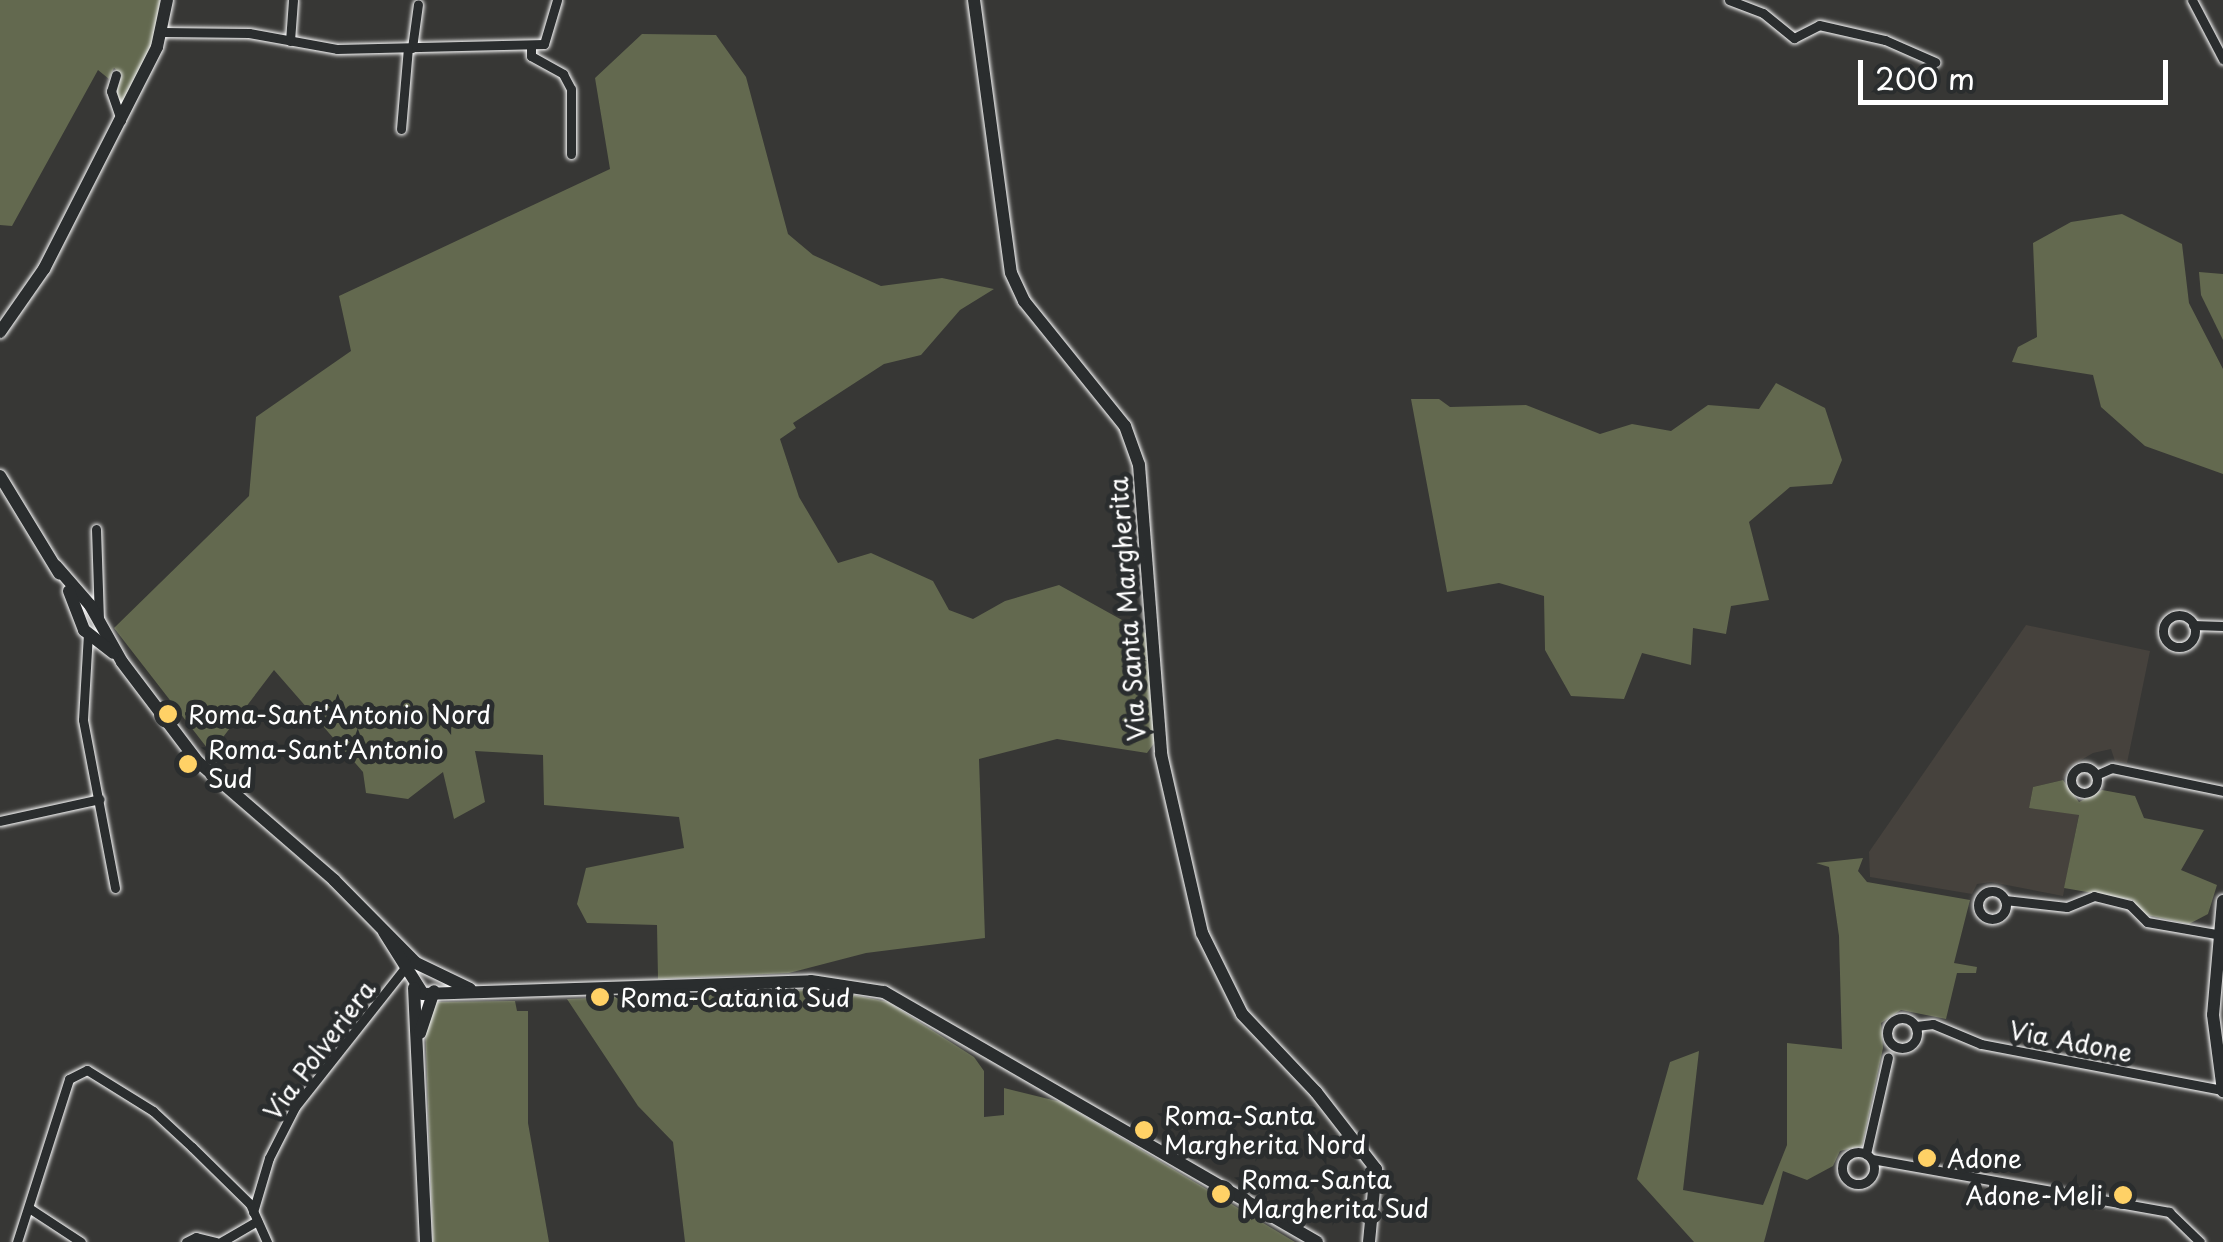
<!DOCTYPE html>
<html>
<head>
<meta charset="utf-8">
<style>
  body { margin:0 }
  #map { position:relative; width:2223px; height:1242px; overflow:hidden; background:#373735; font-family:"Playpen Sans",sans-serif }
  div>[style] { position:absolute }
  .built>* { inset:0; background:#46423d }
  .green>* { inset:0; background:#63694f }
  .roads { filter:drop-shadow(0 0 2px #fff) drop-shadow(0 0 2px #fff) }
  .street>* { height:9px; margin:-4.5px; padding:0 4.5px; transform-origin:4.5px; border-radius:4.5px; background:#2a2d2e }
  .street>.ring { margin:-4.5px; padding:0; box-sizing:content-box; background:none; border:9px solid #2a2d2e; border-radius:50% }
  .secondary>* { height:12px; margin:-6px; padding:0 6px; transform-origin:6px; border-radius:6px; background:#2a2d2e }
  .dots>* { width:28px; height:28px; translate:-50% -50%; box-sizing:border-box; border:5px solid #2a2d2e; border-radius:50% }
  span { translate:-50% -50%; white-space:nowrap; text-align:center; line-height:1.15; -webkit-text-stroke:10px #2a2d2e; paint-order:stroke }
  .street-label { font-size:25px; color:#fff }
  .poi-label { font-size:25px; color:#fff }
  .left { translate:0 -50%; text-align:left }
  .right { translate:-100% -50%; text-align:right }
  .scale { position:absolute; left:1858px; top:60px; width:310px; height:45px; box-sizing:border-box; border:5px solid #fff; border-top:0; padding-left:12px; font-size:30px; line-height:35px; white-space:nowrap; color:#fff; -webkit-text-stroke:8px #2a2d2e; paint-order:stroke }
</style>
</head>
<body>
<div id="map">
  <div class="built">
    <div style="clip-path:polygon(2026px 625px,2150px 651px,2127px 763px,2115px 761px,2111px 749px,2093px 753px,2069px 767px,2063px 780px,2033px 787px,2029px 808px,2079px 814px,2063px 896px,1991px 882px,1977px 884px,1972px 894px,1870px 877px,1869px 852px)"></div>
  </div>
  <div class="green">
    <div style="clip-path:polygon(0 0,160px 0,154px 40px,122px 107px,116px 94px,122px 75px,114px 68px,109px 79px,98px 70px,12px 226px,0 225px)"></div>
    <div style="clip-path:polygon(642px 34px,716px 35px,746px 77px,788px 234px,813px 255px,881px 286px,942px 278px,994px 289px,960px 310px,921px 355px,884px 364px,793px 423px,796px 428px,780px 439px,799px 497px,838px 563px,871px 553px,933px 581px,949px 610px,973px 619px,1005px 601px,1059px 585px,1149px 635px,1155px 742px,1147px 753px,1057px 739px,979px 759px,985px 938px,866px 953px,789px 973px,658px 979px,657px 925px,587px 923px,577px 904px,586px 868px,684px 848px,679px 817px,544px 805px,543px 755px,475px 751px,485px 802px,454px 819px,443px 772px,408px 799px,366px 793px,363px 772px,274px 670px,211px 753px,114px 628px,249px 496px,256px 417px,351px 351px,339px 296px,610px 169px,595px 78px)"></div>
    <div style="clip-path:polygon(2122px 214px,2182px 244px,2189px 303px,2223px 369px,2223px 474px,2145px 446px,2101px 407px,2093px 375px,2012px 362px,2018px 347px,2037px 337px,2033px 243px,2071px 222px)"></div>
    <div style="clip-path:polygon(2199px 272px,2223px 274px,2223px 340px,2201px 295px)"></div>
    <div style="clip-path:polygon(1776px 383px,1825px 408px,1842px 460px,1832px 484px,1790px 487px,1749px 522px,1769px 600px,1731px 606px,1726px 634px,1693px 628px,1691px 665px,1642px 653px,1624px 699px,1571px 696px,1545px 650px,1544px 596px,1499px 583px,1447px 592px,1411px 399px,1439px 399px,1450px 407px,1526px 405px,1600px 434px,1632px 424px,1671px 431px,1708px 405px,1759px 409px)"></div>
    <div style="clip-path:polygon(2063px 780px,2079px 802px,2102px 790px,2135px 796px,2144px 818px,2204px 830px,2181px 870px,2217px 885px,2208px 914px,2189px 924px,2142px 914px,2133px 900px,2064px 888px,2079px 815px,2029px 808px,2033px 787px)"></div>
    <div style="clip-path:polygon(1863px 858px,1858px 871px,1867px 882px,1970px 900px,1954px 963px,1977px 967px,1976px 973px,1957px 973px,1946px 1019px,1901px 1010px,1881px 1023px,1883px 1048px,1862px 1146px,1840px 1151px,1833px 1166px,1807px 1180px,1783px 1171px,1764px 1242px,1694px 1242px,1637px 1179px,1670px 1062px,1699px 1051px,1683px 1190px,1763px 1205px,1787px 1145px,1787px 1043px,1842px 1049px,1839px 936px,1829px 867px,1816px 863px)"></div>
    <div style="clip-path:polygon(825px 989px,888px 1002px,974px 1057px,984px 1071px,984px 1117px,1004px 1115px,1004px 1088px,1061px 1102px,1295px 1242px,685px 1242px,673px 1142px,638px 1106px,567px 999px)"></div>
    <div style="clip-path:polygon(515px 1001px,517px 1011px,528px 1011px,528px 1123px,549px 1242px,433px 1242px,425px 1024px,434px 1002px)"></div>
  </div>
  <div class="roads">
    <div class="street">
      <div style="left:1729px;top:0;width:36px;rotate:21deg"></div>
      <div style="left:1763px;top:13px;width:40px;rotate:39deg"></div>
      <div style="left:1794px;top:38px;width:28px;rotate:-27deg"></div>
      <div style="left:1819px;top:25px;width:68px;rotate:12.8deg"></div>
      <div style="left:1885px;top:40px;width:55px;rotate:23.7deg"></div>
      <div style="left:2192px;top:0;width:67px;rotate:62.3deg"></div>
      <div style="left:163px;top:32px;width:86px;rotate:0.7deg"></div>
      <div style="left:249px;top:33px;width:89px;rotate:10.3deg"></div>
      <div style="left:337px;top:49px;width:207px;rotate:-1.4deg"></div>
      <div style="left:544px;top:44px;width:46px;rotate:-73.5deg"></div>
      <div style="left:290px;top:41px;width:41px;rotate:-85.8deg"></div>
      <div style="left:531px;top:45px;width:11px;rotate:90deg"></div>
      <div style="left:531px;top:56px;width:37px;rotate:29deg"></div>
      <div style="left:563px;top:74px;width:17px;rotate:62deg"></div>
      <div style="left:571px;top:89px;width:65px;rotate:90deg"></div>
      <div style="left:412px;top:48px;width:44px;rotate:-82.2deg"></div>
      <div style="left:116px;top:75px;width:17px;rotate:107deg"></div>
      <div style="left:111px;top:91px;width:31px;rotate:71deg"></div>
      <div style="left:401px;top:129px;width:81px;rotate:-85.1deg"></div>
      <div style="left:96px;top:529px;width:91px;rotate:88.1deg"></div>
      <div class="ring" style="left:2163px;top:615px;width:23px;height:23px"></div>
      <div style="left:2193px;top:625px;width:30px;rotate:2deg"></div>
      <div style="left:88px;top:633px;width:87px;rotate:93.3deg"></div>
      <div style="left:83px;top:720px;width:171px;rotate:79.2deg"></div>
      <div class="ring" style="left:2071px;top:767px;width:17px;height:17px"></div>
      <div style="left:2096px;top:775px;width:17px;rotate:-24deg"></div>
      <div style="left:2112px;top:768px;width:113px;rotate:11.7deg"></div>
      <div style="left:0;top:821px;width:102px;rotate:-12.4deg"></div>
      <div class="ring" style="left:1978px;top:891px;width:19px;height:19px"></div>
      <div style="left:2005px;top:900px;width:62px;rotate:6.4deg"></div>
      <div style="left:2067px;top:907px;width:29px;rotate:-22deg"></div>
      <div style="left:2094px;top:896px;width:37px;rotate:14deg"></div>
      <div style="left:2130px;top:905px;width:24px;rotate:45deg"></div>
      <div style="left:2147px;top:922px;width:70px;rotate:9.9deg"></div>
      <div class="ring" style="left:1887px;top:1018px;width:21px;height:21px"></div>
      <div style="left:1916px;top:1026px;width:17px;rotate:-7deg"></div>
      <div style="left:1933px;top:1024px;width:52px;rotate:22.6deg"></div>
      <div style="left:1981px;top:1044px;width:245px;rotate:10.8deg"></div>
      <div class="ring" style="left:1842px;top:1152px;width:23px;height:23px"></div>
      <div style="left:1866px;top:1154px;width:99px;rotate:-77.2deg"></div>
      <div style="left:1872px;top:1159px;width:302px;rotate:10.1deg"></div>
      <div style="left:2169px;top:1212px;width:43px;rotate:44.1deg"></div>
      <div style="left:29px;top:1208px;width:62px;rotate:33.2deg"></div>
      <div style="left:253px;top:1212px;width:56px;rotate:-73.5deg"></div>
      <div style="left:269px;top:1158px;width:57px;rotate:-63deg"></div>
      <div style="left:295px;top:1107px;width:176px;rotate:-51.7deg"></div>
      <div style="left:17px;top:1242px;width:171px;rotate:-72.3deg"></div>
      <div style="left:69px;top:1079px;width:20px;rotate:-27deg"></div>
      <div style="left:87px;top:1070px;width:78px;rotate:31.8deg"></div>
      <div style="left:153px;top:1111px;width:53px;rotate:42.7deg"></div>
      <div style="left:192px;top:1147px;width:81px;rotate:44.5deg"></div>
      <div style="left:250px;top:1204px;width:42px;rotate:65.9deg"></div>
      <div style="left:186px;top:1242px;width:11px;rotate:-27deg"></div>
      <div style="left:196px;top:1237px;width:21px;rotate:14deg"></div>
      <div style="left:221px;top:1242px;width:42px;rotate:-30.3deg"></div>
    </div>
    <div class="secondary">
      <div style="left:974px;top:0;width:275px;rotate:82.3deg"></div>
      <div style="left:1011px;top:273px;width:31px;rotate:65deg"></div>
      <div style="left:1024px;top:301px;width:161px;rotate:51.1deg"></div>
      <div style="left:1125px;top:426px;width:41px;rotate:70.3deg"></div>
      <div style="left:1139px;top:465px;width:290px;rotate:85.6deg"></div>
      <div style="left:1161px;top:754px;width:184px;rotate:77.1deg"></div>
      <div style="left:1202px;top:933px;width:90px;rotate:63.7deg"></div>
      <div style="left:1242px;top:1014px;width:108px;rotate:46.5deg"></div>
      <div style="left:1316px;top:1092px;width:98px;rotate:52.1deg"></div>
      <div style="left:1376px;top:1169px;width:73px;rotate:95.5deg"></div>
      <div style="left:0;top:332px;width:77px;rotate:-55.1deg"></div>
      <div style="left:44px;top:269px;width:249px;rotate:-63deg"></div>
      <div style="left:157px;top:47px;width:48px;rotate:-78deg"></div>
      <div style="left:0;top:476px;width:114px;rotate:58.7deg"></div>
      <div style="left:56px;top:566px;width:52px;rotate:48.9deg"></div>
      <div style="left:90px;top:605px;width:65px;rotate:60.7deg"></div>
      <div style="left:122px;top:662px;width:126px;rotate:52.8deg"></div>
      <div style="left:198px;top:762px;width:180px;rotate:40.9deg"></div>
      <div style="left:334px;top:880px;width:117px;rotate:45.3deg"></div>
      <div style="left:416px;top:963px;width:60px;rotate:25.7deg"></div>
      <div style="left:69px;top:591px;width:42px;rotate:69deg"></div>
      <div style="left:84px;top:630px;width:37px;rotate:38deg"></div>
      <div style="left:2223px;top:901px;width:114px;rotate:95deg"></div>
      <div style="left:2213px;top:1015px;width:77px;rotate:82.5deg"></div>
      <div style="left:384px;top:932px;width:73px;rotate:57.8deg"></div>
      <div style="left:423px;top:994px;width:388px;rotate:-1.9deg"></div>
      <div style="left:811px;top:981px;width:74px;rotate:8.6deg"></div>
      <div style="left:884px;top:992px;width:500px;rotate:30deg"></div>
      <div style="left:414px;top:988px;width:254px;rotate:87.3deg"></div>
      <div style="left:420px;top:1033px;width:44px;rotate:-71.6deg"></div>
    </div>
  </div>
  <div class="dots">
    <div style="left:168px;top:714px;background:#ffd166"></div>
    <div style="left:188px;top:764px;background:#ffd166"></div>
    <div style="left:600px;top:997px;background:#ffd166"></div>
    <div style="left:1144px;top:1130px;background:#ffd166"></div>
    <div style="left:1927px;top:1158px;background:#ffd166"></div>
    <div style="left:1221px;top:1194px;background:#ffd166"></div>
    <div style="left:2123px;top:1195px;background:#ffd166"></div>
  </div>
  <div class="street-label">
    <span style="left:1127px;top:609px;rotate:-94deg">Via Santa Margherita</span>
    <span style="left:2071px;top:1041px;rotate:11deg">Via Adone</span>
    <span style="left:319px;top:1050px;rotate:-53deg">Via Polveriera</span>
  </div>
  <div class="poi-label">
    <span class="left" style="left:188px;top:714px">Roma-Sant'Antonio Nord</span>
    <span class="left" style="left:208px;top:764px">Roma-Sant'Antonio<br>Sud</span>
    <span class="left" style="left:620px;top:997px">Roma-Catania Sud</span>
    <span class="left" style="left:1164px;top:1130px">Roma-Santa<br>Margherita Nord</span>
    <span class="left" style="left:1947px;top:1158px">Adone</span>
    <span class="left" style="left:1241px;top:1194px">Roma-Santa<br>Margherita Sud</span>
    <span class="right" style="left:2103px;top:1195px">Adone-Meli</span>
  </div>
  <div class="scale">200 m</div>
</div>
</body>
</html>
